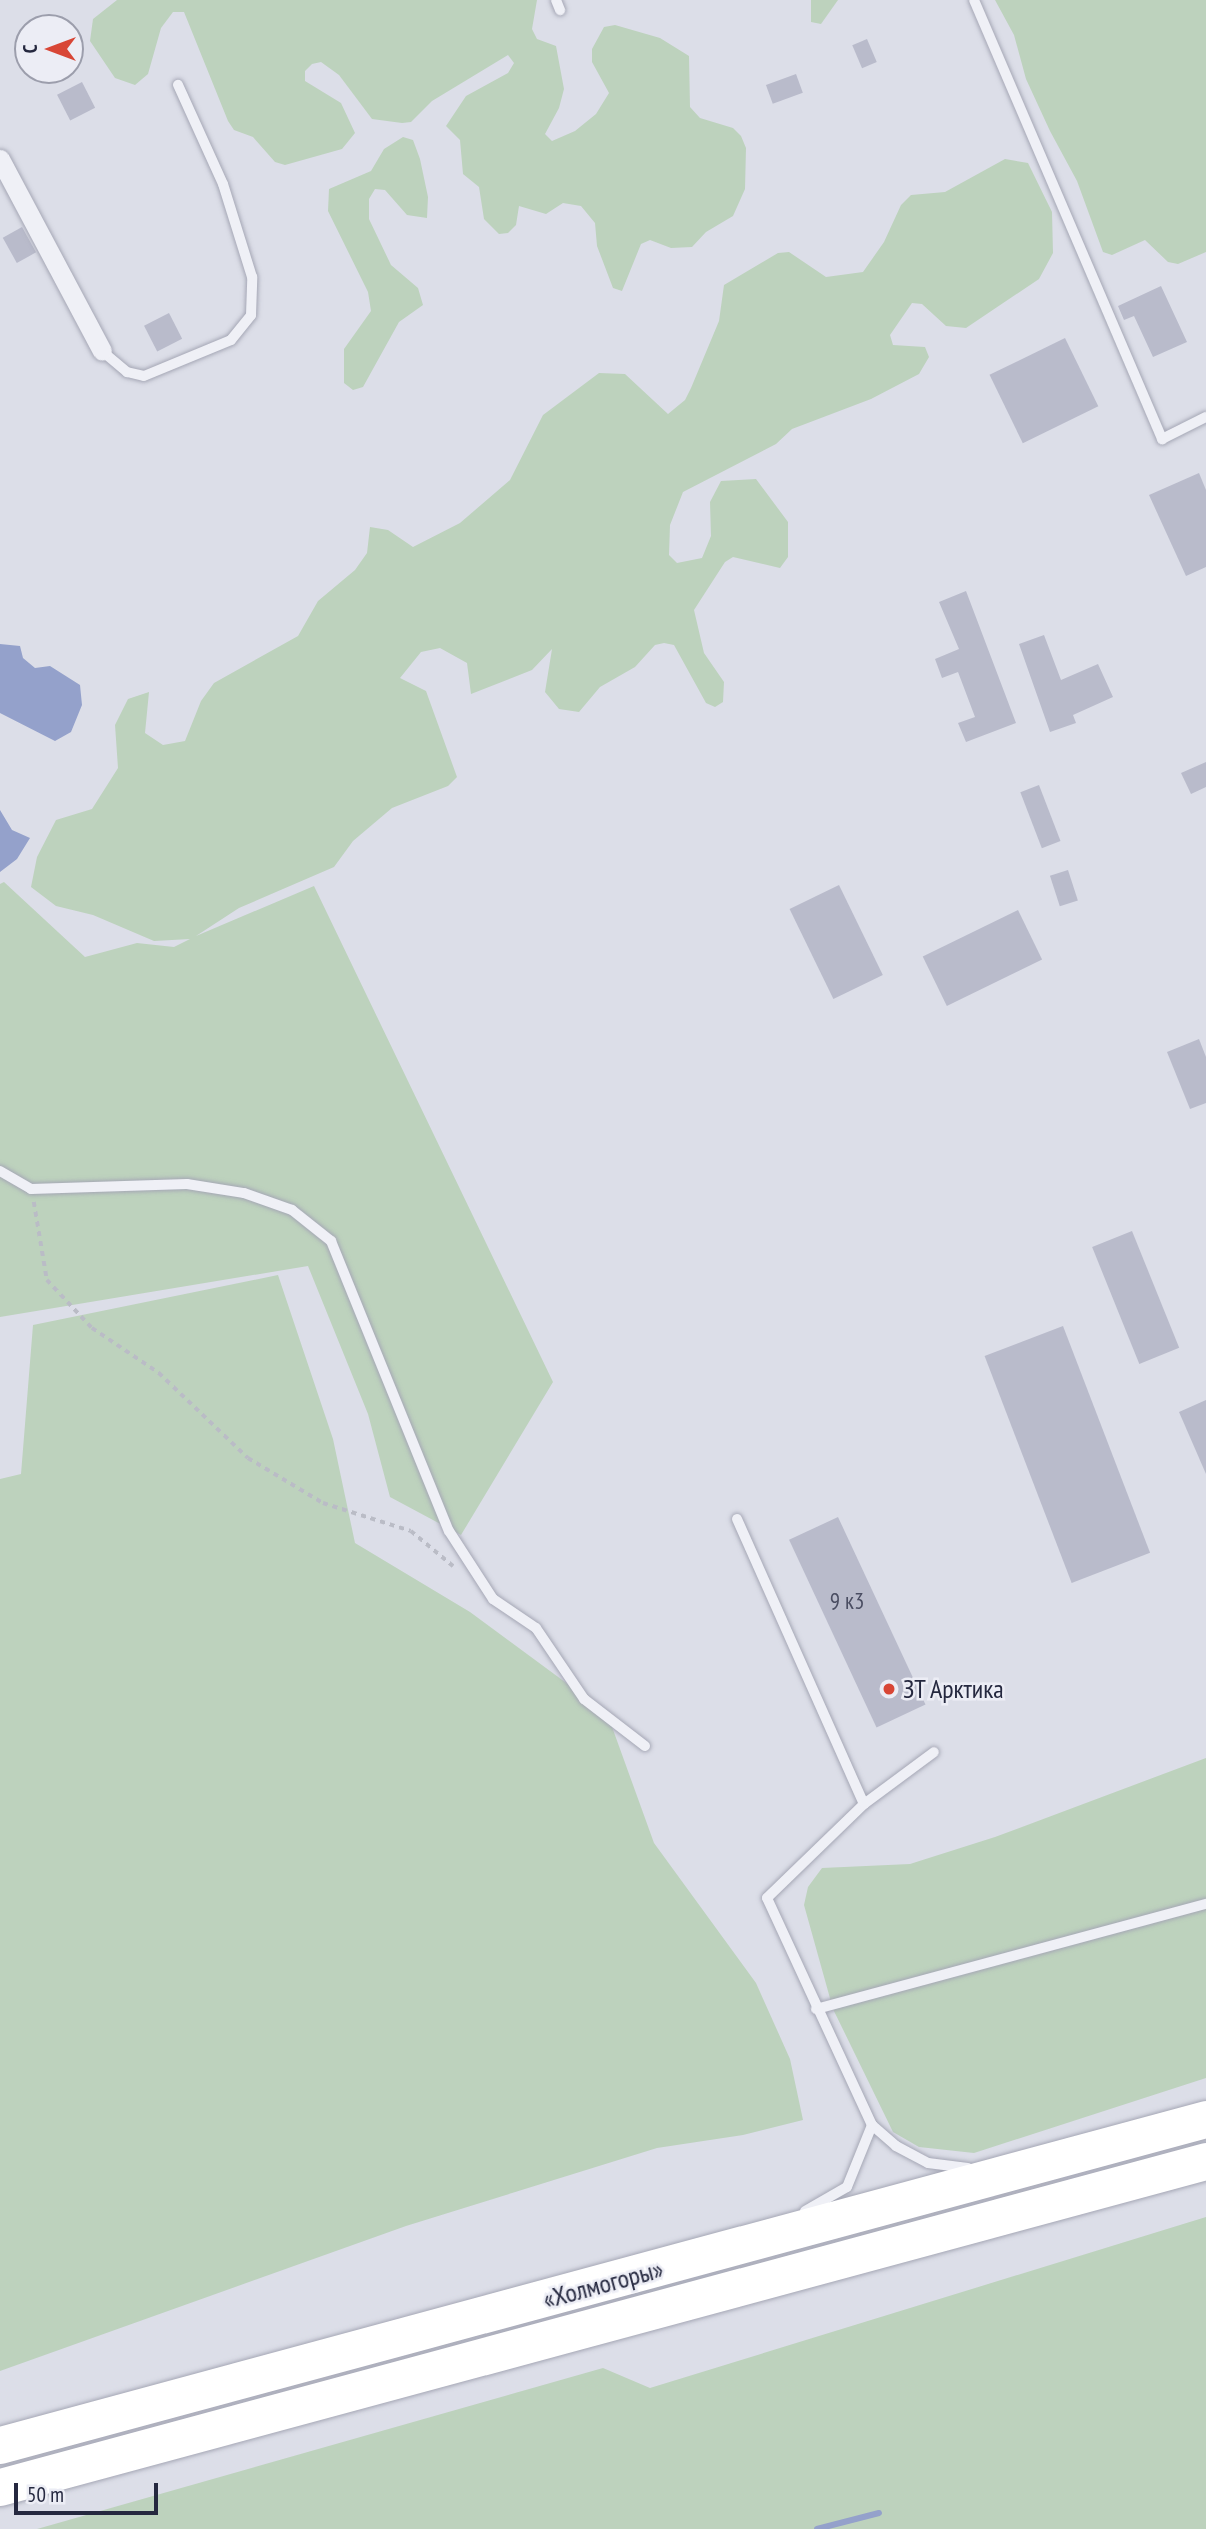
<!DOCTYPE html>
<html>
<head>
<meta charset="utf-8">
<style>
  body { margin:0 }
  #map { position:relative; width:1206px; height:2529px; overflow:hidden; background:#dcdee8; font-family:"PT Sans Narrow",sans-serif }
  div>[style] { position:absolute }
  .green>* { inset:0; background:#bdd2bd }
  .water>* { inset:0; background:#94a1cb }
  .stream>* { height:6px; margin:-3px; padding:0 3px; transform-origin:3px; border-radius:3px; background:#94a1cb }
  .building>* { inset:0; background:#b9bbcb; transform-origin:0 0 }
  .path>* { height:3.5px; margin-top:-1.75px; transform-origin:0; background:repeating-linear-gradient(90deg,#babcc6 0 5px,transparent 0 10px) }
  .roads { filter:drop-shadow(0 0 2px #a5a7b5) drop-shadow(0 0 2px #a5a7b5) }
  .lane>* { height:10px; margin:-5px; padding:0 5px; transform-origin:5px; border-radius:5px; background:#eff0f6 }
  .street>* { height:19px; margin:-9.5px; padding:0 9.5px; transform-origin:9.5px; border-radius:9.5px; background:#eff0f6 }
  .highway>* { height:37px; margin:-18.5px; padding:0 18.5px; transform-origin:18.5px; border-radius:18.5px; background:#fff }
  .dots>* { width:19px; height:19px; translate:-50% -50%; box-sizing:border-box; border:4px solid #ecedf5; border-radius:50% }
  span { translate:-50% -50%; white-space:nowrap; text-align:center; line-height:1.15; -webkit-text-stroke:5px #ecedf5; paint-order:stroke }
  .number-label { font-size:23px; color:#4a4d62 }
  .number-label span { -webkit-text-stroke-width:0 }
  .poi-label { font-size:26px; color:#25283f }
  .left { translate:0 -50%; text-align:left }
  .street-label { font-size:26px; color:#25283f }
  .north { position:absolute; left:14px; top:14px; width:70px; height:70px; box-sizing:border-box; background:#ecedf5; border:2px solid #9c9eac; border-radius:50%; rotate:270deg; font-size:19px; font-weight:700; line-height:28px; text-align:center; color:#25283f }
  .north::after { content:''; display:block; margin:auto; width:24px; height:32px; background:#d84636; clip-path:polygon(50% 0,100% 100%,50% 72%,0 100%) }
  .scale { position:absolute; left:14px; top:2483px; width:144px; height:32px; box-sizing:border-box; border:4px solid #25283f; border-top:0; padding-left:9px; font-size:21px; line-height:24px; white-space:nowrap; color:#25283f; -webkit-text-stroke:5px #ecedf5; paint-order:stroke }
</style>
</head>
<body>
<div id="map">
  <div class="green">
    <div style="clip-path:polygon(117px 0,537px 0,532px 29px,537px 39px,556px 46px,564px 89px,559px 108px,545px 134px,552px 141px,575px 131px,596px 114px,609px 93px,592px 62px,592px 49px,604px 27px,615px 25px,660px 38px,689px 56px,690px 107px,700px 118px,733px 128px,741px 136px,746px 148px,745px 189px,733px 216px,706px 232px,692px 247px,671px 248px,650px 240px,641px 244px,622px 291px,613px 288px,597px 246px,595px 223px,581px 206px,563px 203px,546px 214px,519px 206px,516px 225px,508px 233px,499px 234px,484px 219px,479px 187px,463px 174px,460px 140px,446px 126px,466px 96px,508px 73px,514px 63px,508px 55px,432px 101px,411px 122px,402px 123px,372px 119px,339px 75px,321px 62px,312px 64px,305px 71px,305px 81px,341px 103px,355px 133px,342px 149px,285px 165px,275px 162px,253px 137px,234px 130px,228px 121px,184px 12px,173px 12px,161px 28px,148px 74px,135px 85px,115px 78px,90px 41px,93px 19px)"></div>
    <div style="clip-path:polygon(811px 0,838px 0,821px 24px,811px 22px)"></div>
    <div style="clip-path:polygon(995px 0,1206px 0,1206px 252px,1178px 264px,1168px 262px,1145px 240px,1112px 255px,1103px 252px,1077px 181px,1050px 131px,1026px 79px,1014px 35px)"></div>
    <div style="clip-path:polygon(403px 137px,413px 140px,420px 159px,428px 197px,427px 218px,407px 215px,385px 190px,375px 189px,369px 199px,369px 219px,391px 265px,418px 288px,423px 305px,399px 322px,363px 387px,353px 390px,344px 383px,344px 349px,371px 311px,368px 292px,328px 211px,329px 189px,371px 171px,384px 149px)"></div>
    <div style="clip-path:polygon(1005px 159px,1028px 163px,1052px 212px,1053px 253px,1039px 279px,966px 328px,946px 326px,922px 304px,912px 303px,890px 335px,893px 345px,925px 347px,929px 357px,919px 374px,871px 399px,792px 429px,776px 444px,683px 492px,670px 525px,669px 555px,677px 563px,702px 558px,711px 536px,710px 502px,721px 481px,756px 479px,788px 522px,788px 557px,780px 568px,733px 557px,725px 562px,694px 610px,704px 653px,724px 682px,723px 702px,715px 707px,706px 703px,674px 645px,664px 643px,655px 645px,635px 667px,600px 687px,579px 712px,559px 709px,545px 692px,552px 649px,532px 670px,471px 694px,467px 663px,440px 648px,421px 652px,400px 678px,426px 691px,457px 777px,448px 786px,392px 808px,353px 841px,334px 867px,239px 908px,196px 936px,314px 886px,553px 1382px,461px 1535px,390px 1497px,368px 1414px,308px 1266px,0 1317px,0 884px,4px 882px,85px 957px,137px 943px,174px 947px,190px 939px,154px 941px,93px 915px,56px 906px,31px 887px,37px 857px,56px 820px,92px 809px,118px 768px,115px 725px,128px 699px,149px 692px,145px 733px,163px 745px,185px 741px,201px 701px,214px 683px,298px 636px,318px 601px,355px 570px,367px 553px,370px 527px,388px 530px,413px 547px,460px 523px,510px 480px,543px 415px,599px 373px,625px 374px,668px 414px,685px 400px,691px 388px,719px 321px,724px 285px,778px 253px,789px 252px,826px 277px,863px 272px,884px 242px,901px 205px,911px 195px,945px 192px)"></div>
    <div style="clip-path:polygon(278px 1275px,333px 1439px,355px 1543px,470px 1612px,607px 1713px,654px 1843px,756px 1983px,790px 2059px,803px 2120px,743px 2135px,657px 2148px,406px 2226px,0 2371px,0 1479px,21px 1474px,33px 1325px)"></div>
    <div style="clip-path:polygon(1206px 1758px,1206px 2078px,974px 2153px,919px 2147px,893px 2132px,833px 2009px,804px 1905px,808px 1887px,822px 1868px,910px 1864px,995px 1837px)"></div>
    <div style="clip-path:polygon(1206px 2217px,1206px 2529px,37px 2529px,603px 2368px,650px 2388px)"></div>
  </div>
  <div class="water">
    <div style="clip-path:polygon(0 644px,20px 646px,23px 658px,35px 668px,50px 666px,80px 685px,82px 705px,71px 732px,55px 741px,0 713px)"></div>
    <div style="clip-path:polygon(0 810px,12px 830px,30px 838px,17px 859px,0 872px)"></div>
  </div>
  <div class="stream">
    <div style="left:817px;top:2529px;width:64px;rotate:-14.5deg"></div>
  </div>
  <div class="building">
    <div style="left:867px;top:39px;width:25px;height:16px;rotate:67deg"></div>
    <div style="left:796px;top:74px;width:20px;height:32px;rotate:70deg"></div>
    <div style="left:82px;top:82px;width:29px;height:28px;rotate:63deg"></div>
    <div style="left:22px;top:227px;width:29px;height:22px;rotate:61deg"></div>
    <div style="clip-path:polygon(1161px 286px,1187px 342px,1153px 357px,1134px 316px,1124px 320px,1118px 306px)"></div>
    <div style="left:169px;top:313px;width:29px;height:28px;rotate:63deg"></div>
    <div style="left:1065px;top:338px;width:76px;height:84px;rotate:64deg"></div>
    <div style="clip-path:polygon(1199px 473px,1206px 490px,1206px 567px,1186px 576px,1149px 495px)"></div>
    <div style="clip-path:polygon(966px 591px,1016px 723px,966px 742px,958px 723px,975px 717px,958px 672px,942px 678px,935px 659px,959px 649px,939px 602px)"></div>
    <div style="clip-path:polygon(1044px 635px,1061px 680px,1098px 664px,1113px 697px,1073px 715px,1076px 723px,1050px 732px,1019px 644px)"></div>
    <div style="clip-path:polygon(1206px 762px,1206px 787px,1191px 794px,1181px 773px)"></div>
    <div style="left:1039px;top:785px;width:60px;height:20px;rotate:69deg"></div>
    <div style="left:1068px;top:870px;width:32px;height:19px;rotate:72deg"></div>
    <div style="left:839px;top:885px;width:100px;height:55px;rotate:64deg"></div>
    <div style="left:1018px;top:910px;width:55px;height:106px;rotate:64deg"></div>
    <div style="clip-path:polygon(1199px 1039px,1206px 1057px,1206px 1103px,1190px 1109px,1167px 1052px)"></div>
    <div style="left:1132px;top:1231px;width:126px;height:43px;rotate:68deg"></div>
    <div style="left:1063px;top:1326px;width:243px;height:84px;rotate:69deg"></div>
    <div style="clip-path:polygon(1206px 1400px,1206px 1474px,1179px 1412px)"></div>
    <div style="left:838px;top:1517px;width:207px;height:54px;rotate:65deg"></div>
  </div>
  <div class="path">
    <div style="left:34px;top:1202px;width:79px;rotate:80.5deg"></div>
    <div style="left:47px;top:1280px;width:66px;rotate:46.8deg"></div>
    <div style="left:92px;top:1328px;width:81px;rotate:33.9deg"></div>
    <div style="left:159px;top:1373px;width:123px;rotate:43.7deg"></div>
    <div style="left:248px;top:1458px;width:87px;rotate:31deg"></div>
    <div style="left:323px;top:1503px;width:92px;rotate:17.7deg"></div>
    <div style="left:411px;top:1531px;width:55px;rotate:39.8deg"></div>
  </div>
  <div class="roads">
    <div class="lane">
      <div style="left:556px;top:0;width:11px;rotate:68deg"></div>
      <div style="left:974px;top:0;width:478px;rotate:66.8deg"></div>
      <div style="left:1162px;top:439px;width:49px;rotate:-26.6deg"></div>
      <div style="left:102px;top:351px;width:33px;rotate:40deg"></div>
      <div style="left:127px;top:372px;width:17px;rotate:13deg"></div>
      <div style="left:144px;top:376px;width:94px;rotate:-22.5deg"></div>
      <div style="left:231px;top:340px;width:32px;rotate:-51deg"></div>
      <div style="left:251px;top:315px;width:38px;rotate:-88deg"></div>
      <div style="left:252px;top:277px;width:97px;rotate:-107.3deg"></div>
      <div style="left:223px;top:184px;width:109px;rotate:-114.4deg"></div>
      <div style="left:0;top:1171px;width:36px;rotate:30deg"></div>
      <div style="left:31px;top:1189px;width:156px;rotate:-1.8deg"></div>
      <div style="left:187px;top:1184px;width:58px;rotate:9deg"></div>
      <div style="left:244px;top:1193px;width:51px;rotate:19.5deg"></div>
      <div style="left:292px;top:1210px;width:50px;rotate:38.5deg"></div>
      <div style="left:331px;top:1241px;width:313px;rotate:67.9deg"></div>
      <div style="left:449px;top:1531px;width:81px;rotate:57.1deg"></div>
      <div style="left:493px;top:1599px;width:52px;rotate:34deg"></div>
      <div style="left:536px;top:1628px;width:86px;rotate:55.9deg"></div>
      <div style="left:584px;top:1699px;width:77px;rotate:37.6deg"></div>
      <div style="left:737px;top:1519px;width:312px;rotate:66deg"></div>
      <div style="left:864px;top:1804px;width:135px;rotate:135.9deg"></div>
      <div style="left:767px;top:1898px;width:250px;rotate:65.2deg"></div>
      <div style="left:872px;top:2125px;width:32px;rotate:41deg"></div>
      <div style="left:896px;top:2146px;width:36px;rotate:28deg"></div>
      <div style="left:928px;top:2163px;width:40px;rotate:7.1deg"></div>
      <div style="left:864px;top:1804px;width:87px;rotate:-36.6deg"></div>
      <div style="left:816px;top:2009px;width:404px;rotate:-15.1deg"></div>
      <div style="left:805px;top:2211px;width:48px;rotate:-29.7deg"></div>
      <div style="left:847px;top:2187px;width:67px;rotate:-68deg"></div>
    </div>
    <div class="street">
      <div style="left:0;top:159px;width:217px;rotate:62deg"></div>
    </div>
    <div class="highway">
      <div style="left:0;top:2445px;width:1249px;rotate:-15.13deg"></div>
      <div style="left:0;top:2487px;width:1249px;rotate:-15.13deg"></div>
    </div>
  </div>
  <div class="dots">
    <div style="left:889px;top:1689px;background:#d84636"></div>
  </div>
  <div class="number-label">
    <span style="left:847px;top:1601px">9 к3</span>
  </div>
  <div class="poi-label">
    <span class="left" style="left:903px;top:1689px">ЗТ Арктика</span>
  </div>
  <div class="street-label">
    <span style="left:603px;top:2284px;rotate:-15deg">«Холмогоры»</span>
  </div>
  <div class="north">С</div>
  <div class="scale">50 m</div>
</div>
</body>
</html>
